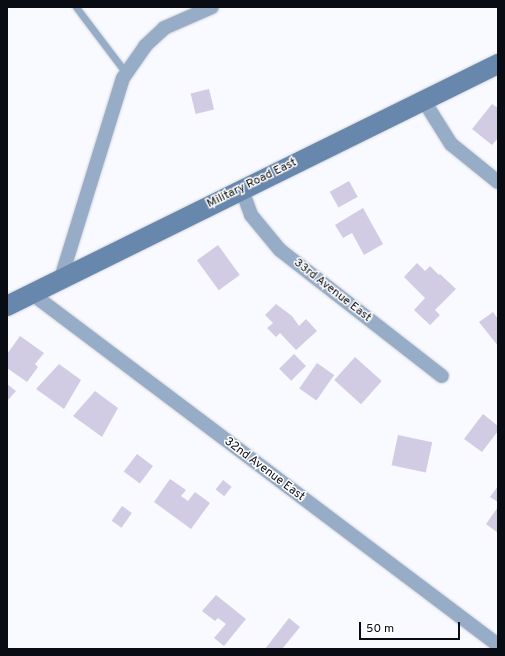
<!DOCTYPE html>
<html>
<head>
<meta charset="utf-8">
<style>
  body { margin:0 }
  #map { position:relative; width:505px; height:656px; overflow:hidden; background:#f9faff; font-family:Overpass,sans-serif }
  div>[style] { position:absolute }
  .building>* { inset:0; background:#d1cbe4; transform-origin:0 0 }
  .roads { filter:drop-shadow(0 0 1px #d3d4d9) drop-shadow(0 0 1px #d3d4d9) }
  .lane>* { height:7px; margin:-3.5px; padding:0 3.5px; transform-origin:3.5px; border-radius:3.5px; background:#97adc7 }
  .street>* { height:14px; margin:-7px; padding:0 7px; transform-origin:7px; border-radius:7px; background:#97adc7 }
  .secondary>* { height:20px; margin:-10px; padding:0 10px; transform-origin:10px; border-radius:10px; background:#6787ac }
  span { translate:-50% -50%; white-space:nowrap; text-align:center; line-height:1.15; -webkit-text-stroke:3px #fff; paint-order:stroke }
  .street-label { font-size:12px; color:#0a0c14 }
  .frame { position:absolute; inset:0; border:8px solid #0a0c14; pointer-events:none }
  .scale { position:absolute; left:359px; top:622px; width:101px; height:18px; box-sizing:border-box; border:2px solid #0a0c14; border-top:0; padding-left:5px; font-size:12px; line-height:14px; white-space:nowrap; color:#0a0c14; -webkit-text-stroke:3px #fff; paint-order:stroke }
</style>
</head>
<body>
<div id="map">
  <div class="building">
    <div style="left:209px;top:89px;width:21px;height:19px;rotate:76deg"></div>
    <div style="clip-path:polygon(492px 104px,498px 108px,498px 138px,492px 145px,472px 129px)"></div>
    <div style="left:349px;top:181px;width:18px;height:22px;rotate:61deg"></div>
    <div style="clip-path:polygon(363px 208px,383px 244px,364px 255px,352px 233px,343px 238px,335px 225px)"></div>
    <div style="left:218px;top:245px;width:37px;height:26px;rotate:54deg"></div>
    <div style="clip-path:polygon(417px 263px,425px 271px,430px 266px,439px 275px,440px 274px,456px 289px,435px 310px,440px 315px,430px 325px,414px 310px,425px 298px,404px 277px)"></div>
    <div style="clip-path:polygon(276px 304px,292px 316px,299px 326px,306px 319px,317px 331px,296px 350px,280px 333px,276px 337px,267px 328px,273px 323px,265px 315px)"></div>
    <div style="clip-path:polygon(493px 312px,498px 319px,498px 346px,479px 322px)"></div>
    <div style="clip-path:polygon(20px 336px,44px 353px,35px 364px,38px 367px,27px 382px,7px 368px,7px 354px)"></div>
    <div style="left:294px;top:354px;width:17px;height:21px;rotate:45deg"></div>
    <div style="left:355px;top:357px;width:36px;height:31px;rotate:42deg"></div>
    <div style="left:317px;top:363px;width:21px;height:31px;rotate:35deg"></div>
    <div style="clip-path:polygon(59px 364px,81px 380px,64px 409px,36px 389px)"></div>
    <div style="clip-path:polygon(7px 384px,16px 391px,8px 400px,7px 399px)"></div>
    <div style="clip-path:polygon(95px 391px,118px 408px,102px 437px,73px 416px)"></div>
    <div style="clip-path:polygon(483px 414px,498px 426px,498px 431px,482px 452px,464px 439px)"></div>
    <div style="left:398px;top:435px;width:35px;height:31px;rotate:12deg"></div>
    <div style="left:137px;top:454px;width:20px;height:22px;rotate:37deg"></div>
    <div style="clip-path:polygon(170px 479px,186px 490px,181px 496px,188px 501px,195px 492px,210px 503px,191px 529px,154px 502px)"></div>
    <div style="left:223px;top:480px;width:11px;height:12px;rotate:38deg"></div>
    <div style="clip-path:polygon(498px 486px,498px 502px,490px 497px)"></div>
    <div style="left:122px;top:506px;width:12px;height:18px;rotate:35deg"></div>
    <div style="clip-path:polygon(498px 507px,498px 533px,486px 524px)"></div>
    <div style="clip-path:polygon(216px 595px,246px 619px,224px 646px,214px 638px,226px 624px,218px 618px,215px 621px,202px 611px)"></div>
    <div style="clip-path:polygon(289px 618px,300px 627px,282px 649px,265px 649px)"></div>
  </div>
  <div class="roads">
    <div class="lane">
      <div style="left:76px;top:7px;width:83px;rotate:52.9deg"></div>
    </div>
    <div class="street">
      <div style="left:424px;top:101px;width:51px;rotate:57.9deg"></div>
      <div style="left:451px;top:144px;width:60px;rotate:39deg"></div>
      <div style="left:242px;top:190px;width:27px;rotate:70deg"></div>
      <div style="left:251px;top:215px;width:45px;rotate:50.4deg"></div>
      <div style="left:280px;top:250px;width:205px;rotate:37.9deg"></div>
      <div style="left:61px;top:278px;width:209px;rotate:-72.8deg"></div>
      <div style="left:123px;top:78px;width:39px;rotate:-55deg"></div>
      <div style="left:145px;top:46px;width:26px;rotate:-43deg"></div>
      <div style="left:164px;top:28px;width:52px;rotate:-23.6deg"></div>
      <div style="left:31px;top:293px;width:585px;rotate:37.01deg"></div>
    </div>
    <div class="secondary">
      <div style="left:7px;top:306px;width:547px;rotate:-26.24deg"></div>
    </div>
  </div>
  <div class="street-label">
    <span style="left:252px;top:184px;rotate:-26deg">Military Road East</span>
    <span style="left:332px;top:291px;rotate:38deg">33rd Avenue East</span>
    <span style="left:264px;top:470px;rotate:37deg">32nd Avenue East</span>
  </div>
  <div class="frame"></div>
  <div class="scale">50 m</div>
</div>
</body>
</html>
